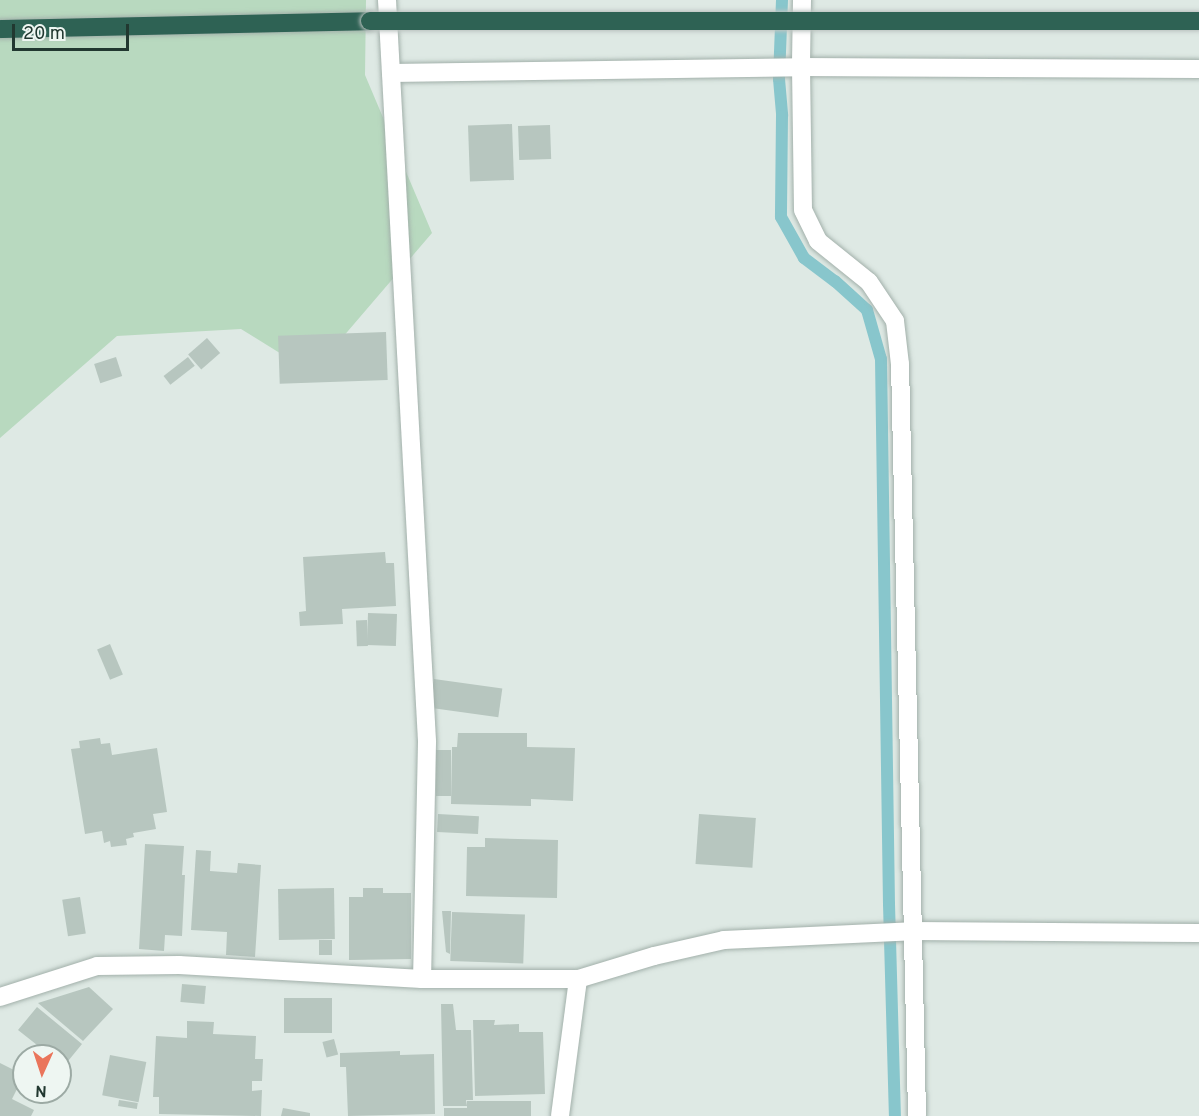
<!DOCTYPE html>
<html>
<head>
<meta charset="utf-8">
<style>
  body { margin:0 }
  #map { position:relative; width:1199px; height:1116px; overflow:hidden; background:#dee9e4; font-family:Overpass,sans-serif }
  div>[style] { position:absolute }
  .green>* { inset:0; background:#b8d9bf }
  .stream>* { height:12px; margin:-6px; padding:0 6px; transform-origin:6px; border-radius:6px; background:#88c6cc }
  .building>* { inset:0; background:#b7c6bf; transform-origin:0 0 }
  .roads { filter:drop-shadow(0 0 2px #a2b0aa) drop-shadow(0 0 2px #a2b0aa) }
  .minor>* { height:18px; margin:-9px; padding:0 9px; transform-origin:9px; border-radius:9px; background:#fff }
  .highway>* { height:18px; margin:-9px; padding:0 9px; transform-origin:9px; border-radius:9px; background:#2e6254 }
  .bridges { filter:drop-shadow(0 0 2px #bcc3c1) drop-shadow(0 0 2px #bcc3c1) }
  .highway-bridge>* { height:18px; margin:-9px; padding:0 9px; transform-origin:9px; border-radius:9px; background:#2e6254 }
  span { translate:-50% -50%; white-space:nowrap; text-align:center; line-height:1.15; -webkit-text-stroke:4.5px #eef6f2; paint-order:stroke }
  .north { position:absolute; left:12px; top:1044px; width:60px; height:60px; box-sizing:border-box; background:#eef6f2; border:2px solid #9caaa4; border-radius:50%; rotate:183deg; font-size:16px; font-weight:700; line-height:24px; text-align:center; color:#213830 }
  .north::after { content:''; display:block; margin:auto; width:21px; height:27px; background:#ea755b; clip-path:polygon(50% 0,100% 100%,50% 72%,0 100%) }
  .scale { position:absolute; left:12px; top:24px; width:117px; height:27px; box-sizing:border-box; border:3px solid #213830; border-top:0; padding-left:8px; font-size:18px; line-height:21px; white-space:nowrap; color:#213830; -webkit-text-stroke:4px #eef6f2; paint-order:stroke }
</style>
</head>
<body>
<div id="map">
  <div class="green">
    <div style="clip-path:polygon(0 0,366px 0,365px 75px,432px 233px,312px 373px,241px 329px,117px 336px,0 438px)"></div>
  </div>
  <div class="stream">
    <div style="left:782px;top:0;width:79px;rotate:92.2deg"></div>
    <div style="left:779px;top:79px;width:37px;rotate:85deg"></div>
    <div style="left:782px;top:116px;width:101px;rotate:90.6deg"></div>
    <div style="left:781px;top:217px;width:47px;rotate:60.7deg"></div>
    <div style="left:804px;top:258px;width:39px;rotate:37deg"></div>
    <div style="left:835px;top:281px;width:43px;rotate:42.2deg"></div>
    <div style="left:867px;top:310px;width:51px;rotate:74.1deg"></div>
    <div style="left:881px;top:359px;width:545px;rotate:89.16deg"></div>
    <div style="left:889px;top:904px;width:212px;rotate:88.4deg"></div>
  </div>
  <div class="building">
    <div style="left:512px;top:124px;width:56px;height:44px;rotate:88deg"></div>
    <div style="left:550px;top:125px;width:34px;height:32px;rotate:88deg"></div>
    <div style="left:386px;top:332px;width:48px;height:108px;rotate:88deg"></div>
    <div style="left:207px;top:338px;width:20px;height:25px;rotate:49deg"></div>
    <div style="left:116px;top:357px;width:20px;height:23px;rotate:72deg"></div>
    <div style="left:188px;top:357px;width:11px;height:31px;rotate:52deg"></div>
    <div style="clip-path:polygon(385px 552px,386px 563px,394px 563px,396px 606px,342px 609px,343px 624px,300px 626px,299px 612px,306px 611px,303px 557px)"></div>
    <div style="left:397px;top:614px;width:32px;height:29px;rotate:92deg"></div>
    <div style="left:367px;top:620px;width:26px;height:11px;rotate:88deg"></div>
    <div style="left:110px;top:644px;width:33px;height:14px;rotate:67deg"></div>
    <div style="left:434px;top:679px;width:69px;height:29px;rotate:8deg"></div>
    <div style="clip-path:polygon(458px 733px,527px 733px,527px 747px,575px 748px,573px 801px,531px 799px,531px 806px,451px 804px,452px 747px,457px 747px)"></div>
    <div style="clip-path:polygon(100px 738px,101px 744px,110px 743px,112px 755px,157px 748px,167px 812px,153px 814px,156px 829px,133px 833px,134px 837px,126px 839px,127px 845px,111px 847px,110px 841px,104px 843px,102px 831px,85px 834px,71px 749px,80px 748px,79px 741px)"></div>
    <div style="left:436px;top:750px;width:15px;height:46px"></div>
    <div style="left:438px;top:814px;width:41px;height:18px;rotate:3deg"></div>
    <div style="left:699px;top:814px;width:57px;height:50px;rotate:4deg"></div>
    <div style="clip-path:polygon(485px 838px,558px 840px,557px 898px,466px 896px,467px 847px,485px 847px)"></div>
    <div style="clip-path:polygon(145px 844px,184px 846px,182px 875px,185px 875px,182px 936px,165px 935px,164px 951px,139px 949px)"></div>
    <div style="clip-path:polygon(196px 850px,211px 851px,210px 871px,237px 873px,238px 863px,261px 865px,255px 957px,226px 955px,227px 932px,191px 930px)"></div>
    <div style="left:334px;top:888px;width:51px;height:56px;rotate:89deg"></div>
    <div style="clip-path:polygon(363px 888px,383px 888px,383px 893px,411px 893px,411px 959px,349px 960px,349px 897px,363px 897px)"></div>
    <div style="left:80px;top:897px;width:37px;height:18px;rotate:81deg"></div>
    <div style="clip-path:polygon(442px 911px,451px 911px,450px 954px,446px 952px)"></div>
    <div style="left:452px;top:912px;width:73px;height:49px;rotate:2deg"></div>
    <div style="left:319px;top:940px;width:13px;height:15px"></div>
    <div style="left:182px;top:984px;width:24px;height:18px;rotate:5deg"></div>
    <div style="clip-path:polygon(89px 987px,113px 1009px,83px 1041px,38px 1003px)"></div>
    <div style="left:284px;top:998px;width:48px;height:35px"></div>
    <div style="clip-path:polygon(441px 1004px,453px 1004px,456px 1030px,471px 1030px,473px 1100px,466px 1100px,467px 1106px,443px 1106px)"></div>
    <div style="clip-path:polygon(37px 1007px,82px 1044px,64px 1066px,60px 1063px,60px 1056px,51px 1056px,18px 1030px)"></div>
    <div style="clip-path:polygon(473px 1020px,495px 1020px,494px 1025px,519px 1024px,519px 1032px,543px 1032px,545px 1094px,475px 1096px)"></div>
    <div style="clip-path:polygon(187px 1021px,214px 1022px,213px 1034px,256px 1036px,255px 1059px,263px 1059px,262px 1081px,252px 1081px,252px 1091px,262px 1090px,261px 1116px,159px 1114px,159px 1097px,153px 1097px,156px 1036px,187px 1038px)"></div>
    <div style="left:334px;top:1039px;width:16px;height:12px;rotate:75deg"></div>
    <div style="clip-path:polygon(400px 1051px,400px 1055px,434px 1054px,435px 1114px,348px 1116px,346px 1067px,340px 1067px,340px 1053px)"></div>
    <div style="left:110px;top:1055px;width:37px;height:41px;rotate:11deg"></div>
    <div style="clip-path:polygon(0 1063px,24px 1075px,12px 1099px,34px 1110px,31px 1116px,0 1116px)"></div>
    <div style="left:119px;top:1100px;width:19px;height:6px;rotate:9deg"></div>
    <div style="clip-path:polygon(467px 1101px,531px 1101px,531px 1116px,444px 1116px,444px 1108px,467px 1108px)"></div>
    <div style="clip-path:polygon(283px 1108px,310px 1113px,310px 1116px,281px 1116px)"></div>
  </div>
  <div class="roads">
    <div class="minor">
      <div style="left:387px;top:0;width:743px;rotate:86.91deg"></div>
      <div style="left:427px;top:742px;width:237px;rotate:91.2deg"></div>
      <div style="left:802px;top:0;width:67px;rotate:90.9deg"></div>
      <div style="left:801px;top:67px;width:143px;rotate:89.2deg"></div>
      <div style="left:803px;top:210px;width:34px;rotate:64deg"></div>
      <div style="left:818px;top:241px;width:65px;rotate:38.8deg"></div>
      <div style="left:869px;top:282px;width:47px;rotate:56.3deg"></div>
      <div style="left:895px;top:321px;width:43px;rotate:83.4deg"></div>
      <div style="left:900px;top:364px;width:752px;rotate:88.7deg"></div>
      <div style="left:391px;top:73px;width:410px;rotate:-0.8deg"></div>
      <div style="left:801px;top:67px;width:398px;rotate:0.3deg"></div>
      <div style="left:0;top:997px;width:102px;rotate:-17.7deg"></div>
      <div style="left:97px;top:966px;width:82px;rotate:-0.7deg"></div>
      <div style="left:179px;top:965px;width:243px;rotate:3.3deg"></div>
      <div style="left:422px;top:979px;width:156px"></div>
      <div style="left:578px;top:979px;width:79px;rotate:-16.8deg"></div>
      <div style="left:654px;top:956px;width:72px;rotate:-12.9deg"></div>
      <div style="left:724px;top:940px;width:188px;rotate:-2.7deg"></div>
      <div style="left:912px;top:931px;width:287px;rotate:0.4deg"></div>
      <div style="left:560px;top:1116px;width:138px;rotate:-82.5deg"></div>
    </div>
    <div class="highway">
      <div style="left:0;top:29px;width:370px;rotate:-1.2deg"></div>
    </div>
  </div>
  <div class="bridges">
    <div class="highway-bridge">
      <div style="left:370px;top:21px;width:829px"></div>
    </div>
  </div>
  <div class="north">N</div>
  <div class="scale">20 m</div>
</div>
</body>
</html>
